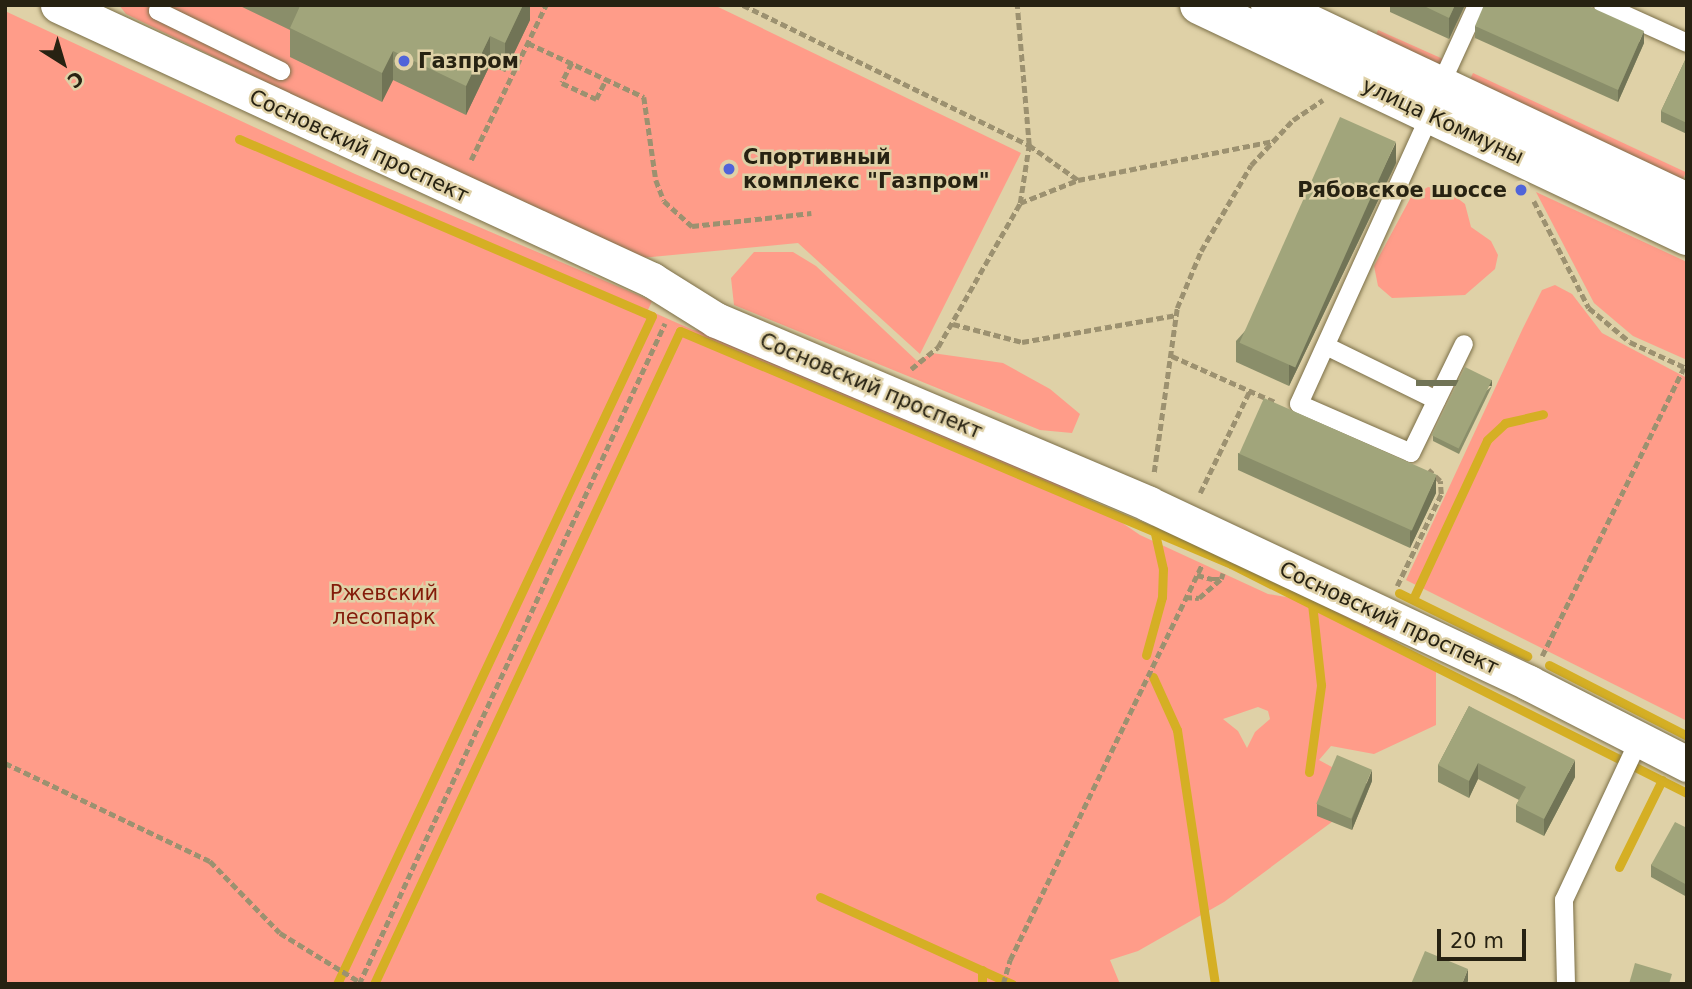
<!DOCTYPE html>
<html>
<head>
<meta charset="utf-8">
<style>
  body { margin:0 }
  #map { position:relative; width:1692px; height:989px; overflow:hidden; background:#dfd1a7; font-family:"DejaVu Sans",sans-serif }
  div>[style] { position:absolute }
  .green>* { inset:0; background:#ff9c89; transform-origin:0 0 }
  .stream>* { height:9px; margin:-4.5px; padding:0 4.5px; transform-origin:4.5px; border-radius:4.5px; background:#d5af24 }
  .path>* { height:4.5px; margin-top:-2.25px; transform-origin:0; background:repeating-linear-gradient(90deg,#9c9170 0 7px,transparent 0 10.5px) }
  .roads { filter:drop-shadow(0 0 2px #7b6f48) drop-shadow(0 0 2px #7b6f48) }
  .service>* { height:18px; margin:-9px; padding:0 9px; transform-origin:9px; border-radius:9px; background:#fff }
  .minor>* { height:35px; margin:-17.5px; padding:0 17.5px; transform-origin:17.5px; border-radius:17.5px; background:#fff }
  .secondary>* { height:38px; margin:-19px; padding:0 19px; transform-origin:19px; border-radius:19px; background:#fff }
  .wall>* { inset:0; background:#8a8e6a }
  .shaded-wall>* { inset:0; background:#717456; transform-origin:0 0 }
  .building>* { inset:0; background:#a1a57b; transform-origin:0 0 }
  .dots>* { width:19px; height:19px; translate:-50% -50%; box-sizing:border-box; border:4px solid #dfd1a7; border-radius:50% }
  span { translate:-50% -50%; white-space:nowrap; text-align:center; line-height:1.15; -webkit-text-stroke:5px #dfd1a7; paint-order:stroke }
  .poi-label { font-size:21px; color:#272212; font-weight:700 }
  .left { translate:0 -50%; text-align:left }
  .right { translate:-100% -50%; text-align:right }
  .street-label { font-size:21px; color:#272212 }
  .park-label { font-size:21px; color:#841b0a }
  .frame { position:absolute; inset:0; border:7px solid #272212; pointer-events:none }
  .north { position:absolute; left:28px; top:28px; width:70px; height:70px; -webkit-text-stroke:5px #dfd1a7; paint-order:stroke; rotate:143deg; font-size:19px; font-weight:700; line-height:28px; text-align:center; color:#272212 }
  .north::after { content:''; display:block; margin:auto; width:24px; height:32px; background:#272212; clip-path:polygon(50% 0,100% 100%,50% 72%,0 100%) }
  .scale { position:absolute; left:1437px; top:929px; width:89px; height:32px; box-sizing:border-box; border:4px solid #272212; border-top:0; padding-left:9px; font-size:21px; line-height:24px; white-space:nowrap; color:#272212; -webkit-text-stroke:5px #dfd1a7; paint-order:stroke }
</style>
</head>
<body>
<div id="map">
  <div class="green">
    <div style="clip-path:polygon(119px 5px,714px 5px,1021px 153px,920px 354px,798px 243px,641px 258px,475px 184px,126px 14px)"></div>
    <div style="clip-path:polygon(evenodd,5px 11px,355px 174px,652px 301px,648px 310px,693px 330px,738px 335px,1055px 477px,1140px 535px,1268px 594px,1344px 607px,1436px 670px,1436px 725px,1374px 754px,1331px 746px,1319px 760px,1352px 778px,1348px 810px,1224px 902px,1138px 951px,1110px 960px,1120px 984px,5px 984px,5px 11px,1258px 707px,1268px 711px,1270px 719px,1255px 732px,1247px 748px,1238px 731px,1223px 719px,1258px 707px)"></div>
    <div style="left:1378px;top:30px;width:73px;height:13px;rotate:24deg"></div>
    <div style="left:1473px;top:73px;width:235px;height:13px;rotate:25deg"></div>
    <div style="clip-path:polygon(1428px 187px,1448px 191px,1465px 204px,1471px 227px,1491px 241px,1498px 255px,1495px 269px,1465px 295px,1392px 298px,1378px 286px,1374px 266px,1411px 197px)"></div>
    <div style="clip-path:polygon(1536px 192px,1687px 262px,1687px 360px,1633px 336px,1594px 303px)"></div>
    <div style="clip-path:polygon(754px 252px,793px 252px,816px 266px,917px 361px,932px 353px,1003px 363px,1050px 389px,1080px 414px,1072px 433px,1040px 430px,734px 305px,731px 278px)"></div>
    <div style="clip-path:polygon(1555px 285px,1572px 294px,1602px 333px,1687px 378px,1687px 721px,1406px 580px,1523px 328px,1542px 290px)"></div>
  </div>
  <div class="stream">
    <div style="left:239px;top:139px;width:449px;rotate:23.2deg"></div>
    <div style="left:652px;top:316px;width:739px;rotate:115.25deg"></div>
    <div style="left:1399px;top:593px;width:143px;rotate:26.2deg"></div>
    <div style="left:1413px;top:599px;width:175px;rotate:-65deg"></div>
    <div style="left:1487px;top:440px;width:25px;rotate:-43deg"></div>
    <div style="left:1505px;top:423px;width:39px;rotate:-13deg"></div>
    <div style="left:1146px;top:655px;width:60px;rotate:-74.6deg"></div>
    <div style="left:1162px;top:597px;width:28px;rotate:-88deg"></div>
    <div style="left:1163px;top:569px;width:41px;rotate:-102.7deg"></div>
    <div style="left:1549px;top:665px;width:155px;rotate:27.2deg"></div>
    <div style="left:1153px;top:677px;width:58px;rotate:65.6deg"></div>
    <div style="left:1177px;top:730px;width:257px;rotate:81.5deg"></div>
    <div style="left:1309px;top:772px;width:88px;rotate:-82.1deg"></div>
    <div style="left:1321px;top:685px;width:82px;rotate:-96.3deg"></div>
    <div style="left:1619px;top:867px;width:97px;rotate:-63.7deg"></div>
    <div style="left:820px;top:897px;width:211px;rotate:24.4deg"></div>
    <div style="left:374px;top:984px;width:721px;rotate:-64.89deg"></div>
    <div style="left:680px;top:331px;width:598px;rotate:22.92deg"></div>
    <div style="left:1231px;top:564px;width:510px;rotate:26.67deg"></div>
    <div style="left:982px;top:984px;width:14px;rotate:-90deg"></div>
  </div>
  <div class="path">
    <div style="left:743px;top:5px;width:318px;rotate:26.1deg"></div>
    <div style="left:1029px;top:145px;width:60px;rotate:35.5deg"></div>
    <div style="left:528px;top:43px;width:128px;rotate:25deg"></div>
    <div style="left:644px;top:97px;width:84px;rotate:81.8deg"></div>
    <div style="left:656px;top:180px;width:22px;rotate:69deg"></div>
    <div style="left:664px;top:201px;width:38px;rotate:42deg"></div>
    <div style="left:692px;top:226px;width:120px;rotate:-6.2deg"></div>
    <div style="left:572px;top:63px;width:22px;rotate:117deg"></div>
    <div style="left:562px;top:83px;width:38px;rotate:25deg"></div>
    <div style="left:596px;top:99px;width:22px;rotate:-63deg"></div>
    <div style="left:471px;top:160px;width:172px;rotate:-64.2deg"></div>
    <div style="left:1534px;top:201px;width:120px;rotate:62.8deg"></div>
    <div style="left:1589px;top:308px;width:53px;rotate:39.7deg"></div>
    <div style="left:1630px;top:342px;width:62px;rotate:24.9deg"></div>
    <div style="left:1020px;top:203px;width:62px;rotate:-21.6deg"></div>
    <div style="left:1078px;top:180px;width:199px;rotate:-11.3deg"></div>
    <div style="left:953px;top:324px;width:71px;rotate:14.6deg"></div>
    <div style="left:1022px;top:342px;width:157px;rotate:-9.9deg"></div>
    <div style="left:1172px;top:356px;width:113px;rotate:24.1deg"></div>
    <div style="left:911px;top:369px;width:35px;rotate:-39deg"></div>
    <div style="left:938px;top:347px;width:166px;rotate:-60.3deg"></div>
    <div style="left:1020px;top:203px;width:59px;rotate:-81.2deg"></div>
    <div style="left:1029px;top:145px;width:141px;rotate:-94.9deg"></div>
    <div style="left:1154px;top:472px;width:166px;rotate:-82deg"></div>
    <div style="left:1177px;top:308px;width:62px;rotate:-67.2deg"></div>
    <div style="left:1201px;top:251px;width:99px;rotate:-59.8deg"></div>
    <div style="left:1251px;top:165px;width:62px;rotate:-47deg"></div>
    <div style="left:1293px;top:120px;width:36px;rotate:-34deg"></div>
    <div style="left:1200px;top:493px;width:114px;rotate:-64.1deg"></div>
    <div style="left:1197px;top:575px;width:16px;rotate:15deg"></div>
    <div style="left:1212px;top:579px;width:9px"></div>
    <div style="left:1221px;top:579px;width:6px;rotate:-72deg"></div>
    <div style="left:1397px;top:586px;width:102px;rotate:-64.4deg"></div>
    <div style="left:1441px;top:494px;width:13px;rotate:-94deg"></div>
    <div style="left:1440px;top:481px;width:16px;rotate:-137deg"></div>
    <div style="left:1185px;top:597px;width:14px;rotate:4deg"></div>
    <div style="left:1199px;top:598px;width:29px;rotate:-41deg"></div>
    <div style="left:1542px;top:656px;width:321px;rotate:-63.8deg"></div>
    <div style="left:5px;top:763px;width:227px;rotate:25.6deg"></div>
    <div style="left:210px;top:861px;width:100px;rotate:45.8deg"></div>
    <div style="left:280px;top:933px;width:94px;rotate:31.5deg"></div>
    <div style="left:359px;top:984px;width:728px;rotate:-65.16deg"></div>
    <div style="left:1003px;top:984px;width:25px;rotate:-74deg"></div>
    <div style="left:1010px;top:960px;width:440px;rotate:-64.1deg"></div>
  </div>
  <div class="roads">
    <div class="service">
      <div style="left:160px;top:5px;width:6px;rotate:108deg"></div>
      <div style="left:158px;top:11px;width:137px;rotate:26deg"></div>
      <div style="left:1603px;top:5px;width:92px;rotate:24.3deg"></div>
      <div style="left:1440px;top:86px;width:89px;rotate:-65.4deg"></div>
      <div style="left:1430px;top:115px;width:317px;rotate:114.4deg"></div>
      <div style="left:1299px;top:404px;width:122px;rotate:23.6deg"></div>
      <div style="left:1411px;top:453px;width:121px;rotate:-64.1deg"></div>
      <div style="left:1326px;top:346px;width:123px;rotate:26.1deg"></div>
      <div style="left:1566px;top:984px;width:84px;rotate:-91.4deg"></div>
      <div style="left:1564px;top:900px;width:177px;rotate:-64.9deg"></div>
    </div>
    <div class="minor">
      <div style="left:58px;top:5px;width:655px;rotate:24.84deg"></div>
      <div style="left:652px;top:280px;width:75px;rotate:32deg"></div>
      <div style="left:716px;top:320px;width:470px;rotate:23deg"></div>
      <div style="left:1149px;top:504px;width:420px;rotate:25.2deg"></div>
      <div style="left:1529px;top:683px;width:178px;rotate:27.1deg"></div>
    </div>
    <div class="secondary">
      <div style="left:1199px;top:5px;width:540px;rotate:25.33deg"></div>
      <div style="left:1270px;top:5px;width:461px;rotate:25.3deg"></div>
    </div>
  </div>
  <div class="wall">
    <div style="clip-path:polygon(238px 5px,530px 5px,530px 20px,505px 72px,490px 65px,466px 115px,393px 80px,382px 102px,290px 57px,290px 30px)"></div>
    <div style="clip-path:polygon(1390px 5px,1465px 5px,1449px 39px,1390px 12px)"></div>
    <div style="clip-path:polygon(1475px 26px,1644px 43px,1618px 102px,1475px 38px)"></div>
    <div style="clip-path:polygon(1687px 56px,1687px 134px,1661px 122px,1661px 111px)"></div>
    <div style="clip-path:polygon(1396px 163px,1289px 386px,1236px 362px,1236px 341px)"></div>
    <div style="clip-path:polygon(1492px 386px,1459px 454px,1433px 441px,1433px 436px)"></div>
    <div style="clip-path:polygon(1238px 453px,1436px 493px,1410px 548px,1238px 470px)"></div>
    <div style="clip-path:polygon(1469px 706px,1575px 777px,1544px 836px,1516px 822px,1516px 805px,1519px 800px,1478px 779px,1469px 798px,1438px 782px,1438px 765px)"></div>
    <div style="clip-path:polygon(1372px 781px,1352px 830px,1317px 816px,1317px 804px)"></div>
    <div style="clip-path:polygon(1687px 828px,1687px 897px,1651px 877px,1651px 865px)"></div>
  </div>
  <div class="shaded-wall">
    <div style="clip-path:polygon(523px 5px,530px 5px,530px 20px,505px 72px,505px 43px)"></div>
    <div style="clip-path:polygon(1455px 5px,1465px 5px,1449px 39px,1449px 18px)"></div>
    <div style="clip-path:polygon(1644px 31px,1644px 43px,1618px 102px,1618px 90px)"></div>
    <div style="clip-path:polygon(490px 36px,490px 65px,466px 115px,466px 86px)"></div>
    <div style="clip-path:polygon(393px 51px,393px 80px,382px 102px,382px 73px)"></div>
    <div style="clip-path:polygon(1396px 142px,1396px 163px,1289px 386px,1289px 365px)"></div>
    <div style="left:1492px;top:380px;width:6px;height:76px;rotate:90deg"></div>
    <div style="clip-path:polygon(1436px 476px,1436px 493px,1410px 548px,1410px 532px)"></div>
    <div style="clip-path:polygon(1575px 760px,1575px 777px,1544px 836px,1544px 819px)"></div>
    <div style="clip-path:polygon(1478px 763px,1478px 779px,1469px 798px,1469px 781px)"></div>
    <div style="clip-path:polygon(1372px 770px,1372px 781px,1352px 830px,1352px 819px)"></div>
    <div style="clip-path:polygon(1468px 969px,1468px 981px,1467px 984px,1462px 984px)"></div>
  </div>
  <div class="building">
    <div style="clip-path:polygon(298px 5px,523px 5px,505px 43px,490px 36px,466px 86px,393px 51px,382px 73px,290px 28px,300px 6px)"></div>
    <div style="clip-path:polygon(1422px 5px,1455px 5px,1449px 18px)"></div>
    <div style="clip-path:polygon(1484px 5px,1586px 5px,1644px 31px,1618px 90px,1475px 26px)"></div>
    <div style="clip-path:polygon(1687px 56px,1687px 123px,1661px 111px)"></div>
    <div style="left:1340px;top:117px;width:61px;height:247px;rotate:24deg"></div>
    <div style="left:1465px;top:367px;width:30px;height:76px;rotate:26deg"></div>
    <div style="left:1264px;top:398px;width:189px;height:61px;rotate:24deg"></div>
    <div style="clip-path:polygon(1469px 706px,1575px 760px,1544px 819px,1516px 805px,1526px 787px,1478px 763px,1469px 781px,1438px 765px)"></div>
    <div style="left:1337px;top:755px;width:38px;height:53px;rotate:23deg"></div>
    <div style="clip-path:polygon(1675px 822px,1687px 828px,1687px 885px,1651px 865px)"></div>
    <div style="clip-path:polygon(1425px 951px,1468px 969px,1462px 984px,1411px 984px)"></div>
    <div style="clip-path:polygon(1635px 963px,1672px 974px,1669px 984px,1629px 984px)"></div>
  </div>
  <div class="dots">
    <div style="left:404px;top:61px;background:#5064d9"></div>
    <div style="left:729px;top:169px;background:#5064d9"></div>
    <div style="left:1521px;top:190px;background:#5064d9"></div>
  </div>
  <div class="poi-label">
    <span class="left" style="left:418px;top:61px">Газпром</span>
    <span class="left" style="left:743px;top:169px">Cпортивный<br>комплекс "Газпром"</span>
    <span class="right" style="left:1507px;top:190px">Рябовское шоссе</span>
  </div>
  <div class="street-label">
    <span style="left:1443px;top:121px;rotate:25deg">улица Коммуны</span>
    <span style="left:359px;top:146px;rotate:25deg">Сосновский проспект</span>
    <span style="left:871px;top:386px;rotate:23deg">Сосновский проспект</span>
    <span style="left:1389px;top:618px;rotate:25deg">Сосновский проспект</span>
  </div>
  <div class="park-label">
    <span style="left:384px;top:605px">Ржевский<br>лесопарк</span>
  </div>
  <div class="frame"></div>
  <div class="north">С</div>
  <div class="scale">20 m</div>
</div>
</body>
</html>
